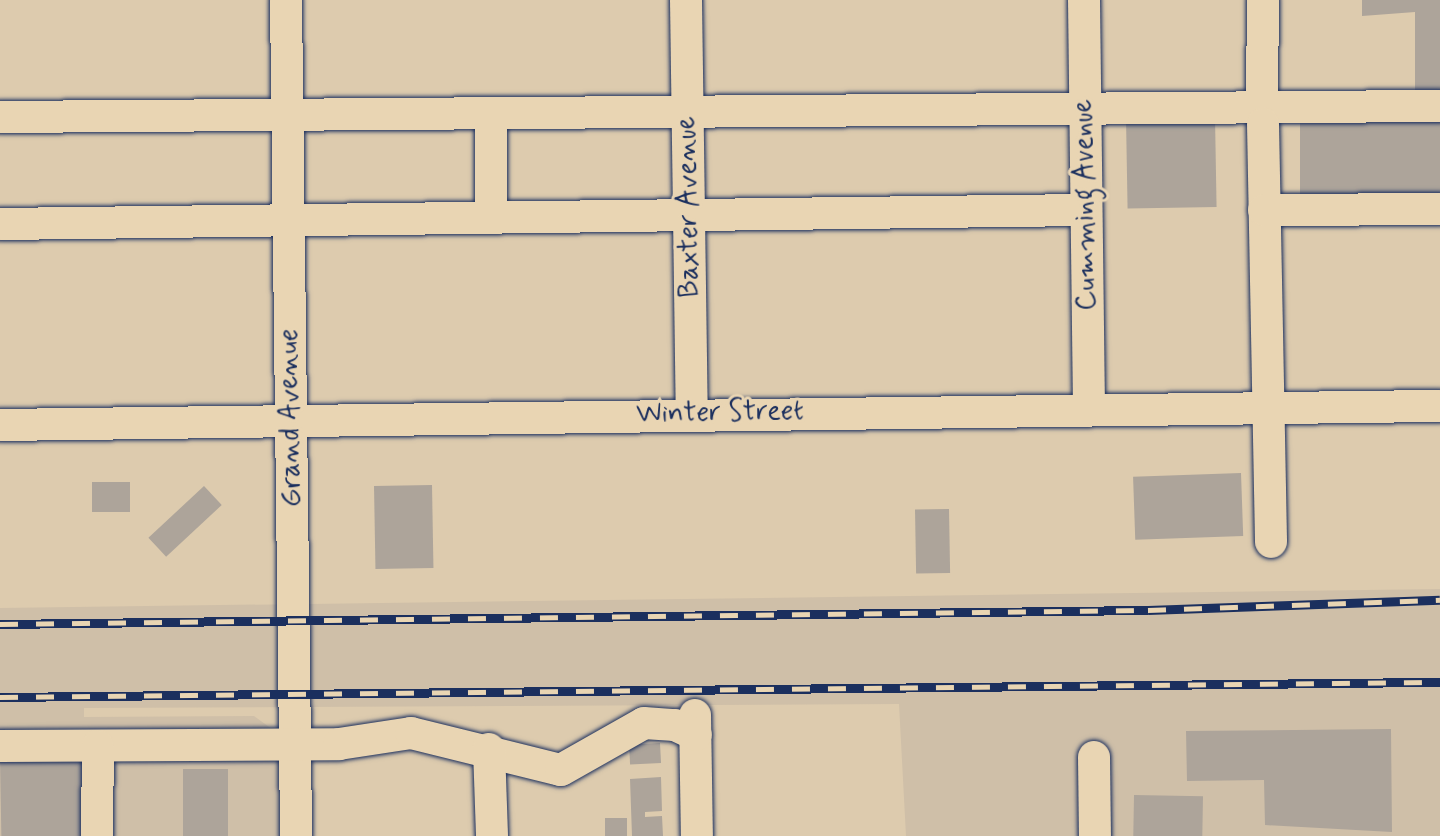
<!DOCTYPE html>
<html>
<head>
<meta charset="utf-8">
<style>
  body { margin:0 }
  #map { position:relative; width:1440px; height:836px; overflow:hidden; background:#ddcbae; font-family:Mynerve,sans-serif }
  div>[style] { position:absolute }
  .built>* { inset:0; background:#cfbfa8 }
  .building>* { inset:0; background:#ada49a; transform-origin:0 0 }
  .roads { filter:drop-shadow(0 0 2px #1b2f5e) drop-shadow(0 0 2px #1b2f5e) }
  .minor>* { height:32px; margin:-16px; padding:0 16px; transform-origin:16px; border-radius:16px; background:#e9d5b3 }
  .rail>* { height:9px; margin-top:-4.5px; transform-origin:0; background:repeating-linear-gradient(90deg,#e9d5b3 0 18px,#1b2f5e 0 36px); box-sizing:border-box; border-block:2px solid #1b2f5e }
  span { translate:-50% -50%; white-space:nowrap; text-align:center; line-height:1.15; -webkit-text-stroke:6px #e9d5b3; paint-order:stroke }
  .street-label { font-size:28px; color:#1b2f5e }
</style>
</head>
<body>
<div id="map">
  <div class="built">
    <div style="clip-path:polygon(1440px 589px,1440px 836px,906px 836px,899px 704px,84px 708px,84px 717px,254px 716px,294px 745px,296px 836px,0 836px,0 608px)"></div>
  </div>
  <div class="building">
    <div style="clip-path:polygon(1362px 0,1440px 0,1440px 94px,1415px 94px,1415px 12px,1362px 16px)"></div>
    <div style="left:1440px;top:114px;width:80px;height:140px;rotate:90deg"></div>
    <div style="left:1215px;top:117px;width:90px;height:89px;rotate:89deg"></div>
    <div style="left:1241px;top:473px;width:63px;height:108px;rotate:88deg"></div>
    <div style="left:92px;top:482px;width:38px;height:30px"></div>
    <div style="left:432px;top:485px;width:83px;height:58px;rotate:89deg"></div>
    <div style="left:204px;top:486px;width:26px;height:76px;rotate:47deg"></div>
    <div style="left:949px;top:509px;width:64px;height:34px;rotate:89deg"></div>
    <div style="clip-path:polygon(1391px 729px,1392px 832px,1265px 825px,1264px 780px,1187px 781px,1186px 731px)"></div>
    <div style="left:660px;top:743px;width:20px;height:31px;rotate:87deg"></div>
    <div style="left:83px;top:756px;width:80px;height:83px;rotate:89deg"></div>
    <div style="left:183px;top:769px;width:45px;height:67px"></div>
    <div style="clip-path:polygon(661px 777px,662px 811px,645px 812px,645px 817px,662px 816px,663px 836px,632px 836px,630px 779px)"></div>
    <div style="left:1134px;top:795px;width:69px;height:41px;rotate:1deg"></div>
    <div style="left:605px;top:818px;width:22px;height:18px"></div>
  </div>
  <div class="roads">
    <div class="minor">
      <div style="left:286px;top:0;width:836px;rotate:89.31deg"></div>
      <div style="left:686px;top:0;width:414px;rotate:89.2deg"></div>
      <div style="left:1084px;top:0;width:410px;rotate:89.3deg"></div>
      <div style="left:1262px;top:105px;width:105px;rotate:-89.5deg"></div>
      <div style="left:0;top:117px;width:1440px;rotate:-0.44deg"></div>
      <div style="left:1263px;top:124px;width:418px;rotate:88.9deg"></div>
      <div style="left:1264px;top:210px;width:176px;rotate:-0.3deg"></div>
      <div style="left:491px;top:217px;width:102px;rotate:-90deg"></div>
      <div style="left:0;top:224px;width:1085px;rotate:-0.74deg"></div>
      <div style="left:0;top:425px;width:1440px;rotate:-0.76deg"></div>
      <div style="left:695px;top:715px;width:121px;rotate:89.1deg"></div>
      <div style="left:0;top:746px;width:339px;rotate:-0.3deg"></div>
      <div style="left:339px;top:744px;width:73px;rotate:-8.7deg"></div>
      <div style="left:411px;top:733px;width:154px;rotate:13.9deg"></div>
      <div style="left:561px;top:770px;width:95px;rotate:-29.5deg"></div>
      <div style="left:644px;top:723px;width:31px;rotate:4deg"></div>
      <div style="left:675px;top:725px;width:23px;rotate:25deg"></div>
      <div style="left:489px;top:749px;width:87px;rotate:88deg"></div>
      <div style="left:1094px;top:757px;width:79px;rotate:89.3deg"></div>
      <div style="left:97px;top:836px;width:90px;rotate:-89.4deg"></div>
    </div>
  </div>
  <div class="rail">
    <div style="left:0;top:624px;width:1148px;rotate:-0.7deg"></div>
    <div style="left:1148px;top:610px;width:292px;rotate:-2deg"></div>
    <div style="left:0;top:697px;width:1440px;rotate:-0.6deg"></div>
  </div>
  <div class="street-label">
    <span style="left:1086px;top:205px;rotate:-91deg">Cumming Avenue</span>
    <span style="left:689px;top:207px;rotate:-91deg">Baxter Avenue</span>
    <span style="left:720px;top:413px;rotate:-1deg">Winter Street</span>
    <span style="left:291px;top:418px;rotate:-91deg">Grand Avenue</span>
  </div>
</div>
</body>
</html>
